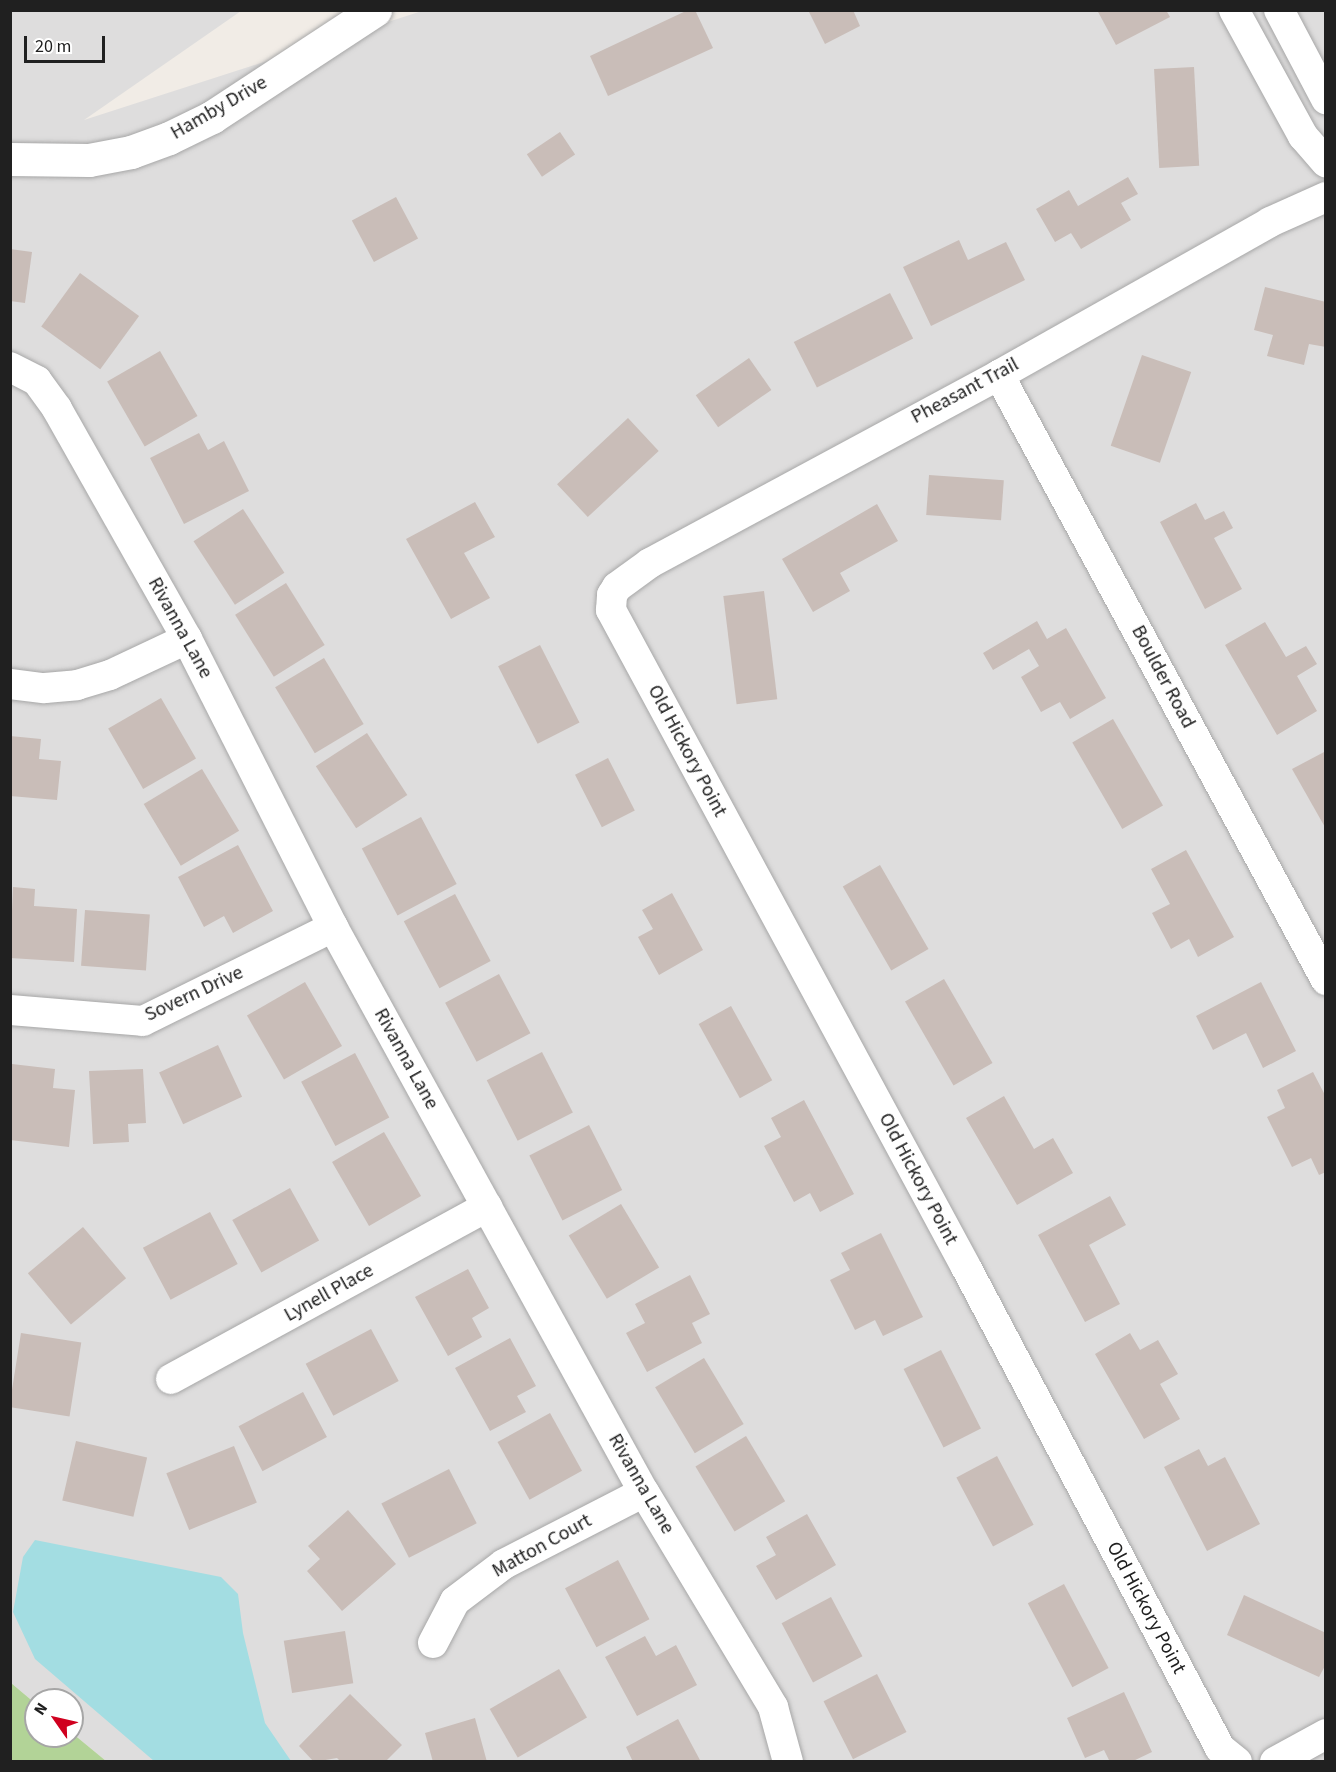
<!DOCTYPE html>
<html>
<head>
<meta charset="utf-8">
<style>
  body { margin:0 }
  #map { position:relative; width:1336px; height:1772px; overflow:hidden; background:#f1ece6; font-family:"Source Sans 3",sans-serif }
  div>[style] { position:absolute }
  .residential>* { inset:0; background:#dedddd }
  .forest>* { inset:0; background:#b2d397 }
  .water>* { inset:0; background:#a3dde2 }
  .building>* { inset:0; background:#c9bdb8; transform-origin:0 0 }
  .roads { filter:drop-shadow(0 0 2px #a7a7a7) drop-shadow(0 0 2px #a7a7a7) }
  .minor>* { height:30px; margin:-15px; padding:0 15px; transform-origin:15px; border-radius:15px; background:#fff }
  .tertiary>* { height:33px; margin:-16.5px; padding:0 16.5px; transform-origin:16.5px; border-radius:16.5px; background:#fff }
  span { translate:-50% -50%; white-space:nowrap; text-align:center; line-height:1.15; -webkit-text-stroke:5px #fff; paint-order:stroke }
  .street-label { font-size:20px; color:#202020 }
  .frame { position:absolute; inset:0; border:12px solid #202020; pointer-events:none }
  .north { position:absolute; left:24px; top:1688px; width:60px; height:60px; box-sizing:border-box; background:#fff; border:2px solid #a6a6a6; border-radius:50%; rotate:304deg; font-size:16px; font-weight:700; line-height:24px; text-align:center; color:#202020 }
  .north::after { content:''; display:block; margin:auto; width:21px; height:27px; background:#d0001f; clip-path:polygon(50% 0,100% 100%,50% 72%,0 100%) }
  .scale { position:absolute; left:24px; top:36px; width:81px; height:27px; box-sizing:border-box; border:3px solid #202020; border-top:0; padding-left:8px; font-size:18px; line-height:21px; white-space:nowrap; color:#202020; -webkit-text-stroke:4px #fff; paint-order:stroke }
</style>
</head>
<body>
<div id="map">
  <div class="residential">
    <div style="clip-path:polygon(10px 11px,241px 11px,84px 120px,422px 11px,1325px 11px,1325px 1761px,106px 1761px,72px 1733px,72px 1700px,36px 1700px,36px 1704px,11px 1683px)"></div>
  </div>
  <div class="forest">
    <div style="clip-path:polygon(11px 1683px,36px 1704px,36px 1736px,72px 1733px,106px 1761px,11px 1761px)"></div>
  </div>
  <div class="water">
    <div style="clip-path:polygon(35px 1540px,221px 1577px,238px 1594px,243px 1633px,265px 1723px,291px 1761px,154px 1761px,35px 1659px,13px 1612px,23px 1557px)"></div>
  </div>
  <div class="building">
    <div style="clip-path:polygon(688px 10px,695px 10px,713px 48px,608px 96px,590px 56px)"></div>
    <div style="clip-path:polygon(808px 10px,853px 10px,860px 26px,825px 44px)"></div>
    <div style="clip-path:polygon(1097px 10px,1166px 10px,1170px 17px,1116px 45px)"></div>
    <div style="left:1194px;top:67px;width:99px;height:40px;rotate:87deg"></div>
    <div style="left:560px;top:132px;width:27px;height:40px;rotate:56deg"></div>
    <div style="clip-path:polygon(1128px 177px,1138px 194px,1121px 203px,1131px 220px,1081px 249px,1071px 233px,1055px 242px,1036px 209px,1069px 190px,1078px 206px)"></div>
    <div style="left:396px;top:197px;width:47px;height:50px;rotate:62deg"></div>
    <div style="clip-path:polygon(959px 240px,968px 260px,1006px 242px,1025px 280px,931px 326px,903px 267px)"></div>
    <div style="clip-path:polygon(10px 249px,32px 252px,25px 303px,10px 301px)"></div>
    <div style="left:80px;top:273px;width:73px;height:66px;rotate:36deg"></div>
    <div style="clip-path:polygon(1265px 287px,1326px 302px,1326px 347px,1309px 344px,1304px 365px,1267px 356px,1273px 335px,1254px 330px)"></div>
    <div style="left:890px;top:293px;width:51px;height:108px;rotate:63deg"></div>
    <div style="left:160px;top:351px;width:75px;height:61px;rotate:60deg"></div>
    <div style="left:1142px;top:355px;width:52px;height:96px;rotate:19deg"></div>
    <div style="left:749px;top:358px;width:39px;height:65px;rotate:55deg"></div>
    <div style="left:628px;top:418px;width:45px;height:97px;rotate:47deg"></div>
    <div style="clip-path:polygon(199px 433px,208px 450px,224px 441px,249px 491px,184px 524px,150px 458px)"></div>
    <div style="left:929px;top:475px;width:75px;height:40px;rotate:4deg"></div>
    <div style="clip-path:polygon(475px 502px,495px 537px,464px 553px,490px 598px,451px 619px,406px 539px)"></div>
    <div style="clip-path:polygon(1196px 503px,1205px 520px,1224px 511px,1233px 528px,1214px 538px,1242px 589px,1205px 609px,1160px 522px)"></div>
    <div style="clip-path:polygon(877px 504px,898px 541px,840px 573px,850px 591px,813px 612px,782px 559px)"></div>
    <div style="left:243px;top:509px;width:76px;height:59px;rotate:57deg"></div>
    <div style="left:286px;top:583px;width:73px;height:60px;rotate:58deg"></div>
    <div style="left:764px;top:591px;width:109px;height:41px;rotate:83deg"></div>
    <div style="clip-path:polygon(1037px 621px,1047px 639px,1066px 628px,1106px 698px,1070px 719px,1060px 702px,1041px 712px,1021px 677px,1039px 666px,1029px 649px,993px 670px,983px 653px)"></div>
    <div style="clip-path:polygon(1265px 622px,1286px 657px,1306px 646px,1317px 664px,1297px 676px,1317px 711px,1277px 735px,1225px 645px)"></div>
    <div style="left:540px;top:645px;width:87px;height:47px;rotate:63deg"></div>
    <div style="left:324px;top:658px;width:77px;height:57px;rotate:59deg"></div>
    <div style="left:161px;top:698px;width:70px;height:61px;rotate:60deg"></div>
    <div style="left:1113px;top:719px;width:100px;height:47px;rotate:60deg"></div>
    <div style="left:367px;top:733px;width:74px;height:61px;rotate:57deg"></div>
    <div style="clip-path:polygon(10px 736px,41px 739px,39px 759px,61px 761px,57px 800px,10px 796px)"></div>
    <div style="clip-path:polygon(1326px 751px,1326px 829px,1292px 769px)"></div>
    <div style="left:608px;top:758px;width:59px;height:37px;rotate:63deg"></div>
    <div style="left:202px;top:769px;width:72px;height:68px;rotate:59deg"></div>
    <div style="left:421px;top:817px;width:76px;height:67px;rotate:62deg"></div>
    <div style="clip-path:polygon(238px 845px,273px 911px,233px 933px,224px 916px,204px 927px,178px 877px)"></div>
    <div style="clip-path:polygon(1186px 850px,1234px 937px,1198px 957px,1189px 939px,1171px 949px,1152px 913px,1170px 904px,1151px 869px)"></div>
    <div style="left:880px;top:865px;width:97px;height:43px;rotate:60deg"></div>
    <div style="clip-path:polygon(13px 887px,35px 889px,34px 906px,77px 909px,74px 962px,10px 958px)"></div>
    <div style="clip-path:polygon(672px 893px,703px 950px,659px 975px,638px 937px,653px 929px,642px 910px)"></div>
    <div style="left:455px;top:894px;width:76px;height:58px;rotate:62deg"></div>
    <div style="left:85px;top:910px;width:65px;height:56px;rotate:4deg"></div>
    <div style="left:499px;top:974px;width:67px;height:61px;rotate:62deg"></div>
    <div style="left:944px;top:979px;width:97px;height:45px;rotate:60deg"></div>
    <div style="left:305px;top:982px;width:74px;height:67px;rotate:60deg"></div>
    <div style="clip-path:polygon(1261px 982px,1296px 1051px,1263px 1068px,1246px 1033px,1213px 1050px,1196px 1016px)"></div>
    <div style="left:731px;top:1006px;width:85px;height:37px;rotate:61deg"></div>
    <div style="left:218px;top:1045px;width:57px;height:65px;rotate:65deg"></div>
    <div style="left:542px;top:1052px;width:68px;height:62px;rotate:63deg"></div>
    <div style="left:355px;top:1053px;width:73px;height:61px;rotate:62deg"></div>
    <div style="clip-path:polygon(12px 1064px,55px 1069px,53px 1088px,75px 1090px,69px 1147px,10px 1140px)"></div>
    <div style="clip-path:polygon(143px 1069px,146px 1123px,128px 1124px,129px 1142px,93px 1144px,89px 1071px)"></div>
    <div style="clip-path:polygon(1313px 1072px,1326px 1097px,1326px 1172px,1319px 1175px,1311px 1158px,1292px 1167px,1267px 1117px,1285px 1108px,1277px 1090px)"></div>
    <div style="clip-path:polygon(1004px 1096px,1034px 1149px,1053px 1138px,1073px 1173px,1017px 1205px,966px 1118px)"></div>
    <div style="clip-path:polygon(804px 1100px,854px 1194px,820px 1212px,810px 1193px,794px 1202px,764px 1146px,781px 1137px,771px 1118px)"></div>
    <div style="left:589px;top:1125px;width:73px;height:67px;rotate:63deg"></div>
    <div style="left:384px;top:1132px;width:74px;height:60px;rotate:60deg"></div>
    <div style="left:290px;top:1188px;width:60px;height:66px;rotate:61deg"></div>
    <div style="clip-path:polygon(1110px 1196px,1126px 1225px,1089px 1245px,1120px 1304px,1085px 1322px,1038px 1235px)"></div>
    <div style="left:621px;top:1204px;width:74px;height:61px;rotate:59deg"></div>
    <div style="left:210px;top:1212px;width:59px;height:76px;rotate:62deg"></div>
    <div style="left:83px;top:1227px;width:67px;height:72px;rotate:50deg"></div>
    <div style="clip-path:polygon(881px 1233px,923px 1317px,883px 1336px,875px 1320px,855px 1330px,830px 1280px,850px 1270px,841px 1253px)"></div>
    <div style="clip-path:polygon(468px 1269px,489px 1308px,472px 1318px,482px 1337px,448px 1356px,415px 1297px)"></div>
    <div style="clip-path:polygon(690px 1275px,710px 1314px,692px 1323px,702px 1343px,647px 1372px,626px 1333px,645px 1323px,635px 1304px)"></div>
    <div style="left:371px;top:1329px;width:59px;height:74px;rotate:62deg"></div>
    <div style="left:21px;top:1333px;width:61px;height:75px;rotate:9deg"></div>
    <div style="clip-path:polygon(1130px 1333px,1140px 1350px,1158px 1340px,1178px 1374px,1160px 1384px,1180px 1419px,1144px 1439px,1095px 1354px)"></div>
    <div style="clip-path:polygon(510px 1338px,536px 1386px,517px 1396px,526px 1412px,490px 1431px,455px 1368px)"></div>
    <div style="left:941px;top:1350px;width:88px;height:42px;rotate:63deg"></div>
    <div style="left:704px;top:1358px;width:77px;height:57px;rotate:59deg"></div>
    <div style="left:303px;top:1392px;width:51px;height:73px;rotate:62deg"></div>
    <div style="left:550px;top:1413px;width:66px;height:60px;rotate:61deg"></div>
    <div style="left:746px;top:1436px;width:76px;height:59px;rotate:59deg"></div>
    <div style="left:76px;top:1441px;width:73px;height:61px;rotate:13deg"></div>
    <div style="left:234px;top:1446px;width:61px;height:73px;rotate:68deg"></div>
    <div style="clip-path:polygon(1199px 1449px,1208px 1466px,1225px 1457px,1260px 1524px,1207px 1551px,1164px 1467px)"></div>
    <div style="left:997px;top:1456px;width:78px;height:46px;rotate:62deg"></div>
    <div style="left:449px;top:1469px;width:61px;height:76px;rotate:63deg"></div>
    <div style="clip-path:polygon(348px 1510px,396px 1564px,342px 1611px,307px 1571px,320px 1559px,308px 1546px)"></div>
    <div style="clip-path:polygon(807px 1514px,836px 1565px,776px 1600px,756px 1566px,776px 1555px,766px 1537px)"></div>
    <div style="left:618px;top:1560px;width:67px;height:60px;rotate:62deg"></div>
    <div style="left:1064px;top:1584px;width:95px;height:41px;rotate:62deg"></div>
    <div style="clip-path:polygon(1244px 1595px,1326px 1633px,1326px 1664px,1319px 1677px,1227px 1635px)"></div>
    <div style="left:831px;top:1597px;width:67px;height:56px;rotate:62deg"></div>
    <div style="left:345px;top:1631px;width:53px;height:62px;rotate:81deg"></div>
    <div style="clip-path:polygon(645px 1636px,656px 1656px,676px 1645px,697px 1685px,637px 1716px,605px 1657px)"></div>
    <div style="left:559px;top:1669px;width:56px;height:80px;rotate:60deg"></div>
    <div style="left:877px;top:1674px;width:65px;height:60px;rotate:63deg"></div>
    <div style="clip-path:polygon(1124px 1692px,1152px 1752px,1131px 1762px,1110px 1762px,1104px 1750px,1085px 1758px,1067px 1718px)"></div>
    <div style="clip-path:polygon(350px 1694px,402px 1745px,385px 1762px,341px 1762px,337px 1758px,314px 1762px,299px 1746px)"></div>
    <div style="clip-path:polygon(475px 1718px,487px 1762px,433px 1762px,425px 1733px)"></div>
    <div style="clip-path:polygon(678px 1719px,701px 1762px,633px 1762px,626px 1747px)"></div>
  </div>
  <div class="roads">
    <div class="minor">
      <div style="left:1234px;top:10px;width:144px;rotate:61.3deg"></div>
      <div style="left:1303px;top:136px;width:35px;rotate:49deg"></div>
      <div style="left:1279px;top:10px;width:101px;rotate:62.2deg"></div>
      <div style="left:10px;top:367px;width:30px;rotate:27deg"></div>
      <div style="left:37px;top:381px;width:34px;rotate:54deg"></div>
      <div style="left:57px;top:409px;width:264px;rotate:60.5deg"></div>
      <div style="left:187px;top:639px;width:323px;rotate:63.1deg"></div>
      <div style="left:333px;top:927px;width:320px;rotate:61.2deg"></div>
      <div style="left:487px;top:1207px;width:325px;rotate:61.2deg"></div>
      <div style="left:644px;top:1492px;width:251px;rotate:59deg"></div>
      <div style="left:773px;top:1707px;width:57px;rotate:74.7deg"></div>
      <div style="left:999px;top:375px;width:688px;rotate:61.61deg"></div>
      <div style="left:10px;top:684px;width:35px;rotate:7deg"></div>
      <div style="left:45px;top:688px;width:32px;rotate:-5deg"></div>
      <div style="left:77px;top:685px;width:34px;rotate:-17deg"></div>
      <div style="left:110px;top:675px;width:85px;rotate:-25.1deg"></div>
      <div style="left:10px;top:1010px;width:133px;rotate:4.7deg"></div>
      <div style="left:143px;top:1021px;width:212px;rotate:-26.3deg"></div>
      <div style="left:171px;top:1379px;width:360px;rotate:-28.6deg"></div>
      <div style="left:433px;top:1643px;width:47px;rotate:-62.4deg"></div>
      <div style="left:455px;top:1601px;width:61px;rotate:-37.1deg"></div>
      <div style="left:504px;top:1564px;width:157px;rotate:-27.2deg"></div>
      <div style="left:1237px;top:1762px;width:22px;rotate:-141deg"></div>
      <div style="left:1220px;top:1748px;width:544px;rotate:-117.84deg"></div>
      <div style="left:966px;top:1267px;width:747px;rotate:-118.38deg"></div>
      <div style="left:611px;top:610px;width:15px;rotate:-86deg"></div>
      <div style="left:612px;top:595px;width:9px;rotate:-58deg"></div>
      <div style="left:617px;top:587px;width:41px;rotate:-36deg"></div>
      <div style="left:650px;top:563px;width:396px;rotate:-28.3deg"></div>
      <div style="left:999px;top:375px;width:311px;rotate:-29.4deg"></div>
      <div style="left:1270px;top:222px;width:61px;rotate:-24.1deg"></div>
      <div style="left:1275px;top:1762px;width:58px;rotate:-28.8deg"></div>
    </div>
    <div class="tertiary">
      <div style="left:10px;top:159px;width:79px;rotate:0.7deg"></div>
      <div style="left:89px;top:160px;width:43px;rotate:-10.8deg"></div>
      <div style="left:131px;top:152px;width:40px;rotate:-20.2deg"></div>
      <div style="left:169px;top:138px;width:48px;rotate:-26deg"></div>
      <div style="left:212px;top:117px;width:195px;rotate:-33.3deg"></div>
    </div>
  </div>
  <div class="street-label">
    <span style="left:219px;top:108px;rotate:-30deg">Hamby Drive</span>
    <span style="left:965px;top:391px;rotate:-28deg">Pheasant Trail</span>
    <span style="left:180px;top:628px;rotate:61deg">Rivanna Lane</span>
    <span style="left:1163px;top:677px;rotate:62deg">Boulder Road</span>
    <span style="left:687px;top:751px;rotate:62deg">Old Hickory Point</span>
    <span style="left:194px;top:994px;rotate:-25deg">Sovern Drive</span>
    <span style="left:406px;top:1059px;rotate:61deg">Rivanna Lane</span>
    <span style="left:918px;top:1179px;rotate:62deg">Old Hickory Point</span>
    <span style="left:329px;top:1293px;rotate:-29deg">Lynell Place</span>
    <span style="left:641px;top:1484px;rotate:60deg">Rivanna Lane</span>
    <span style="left:542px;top:1546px;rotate:-29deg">Matton Court</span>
    <span style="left:1146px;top:1608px;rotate:62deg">Old Hickory Point</span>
  </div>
  <div class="frame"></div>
  <div class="north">N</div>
  <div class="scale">20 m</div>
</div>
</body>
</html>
